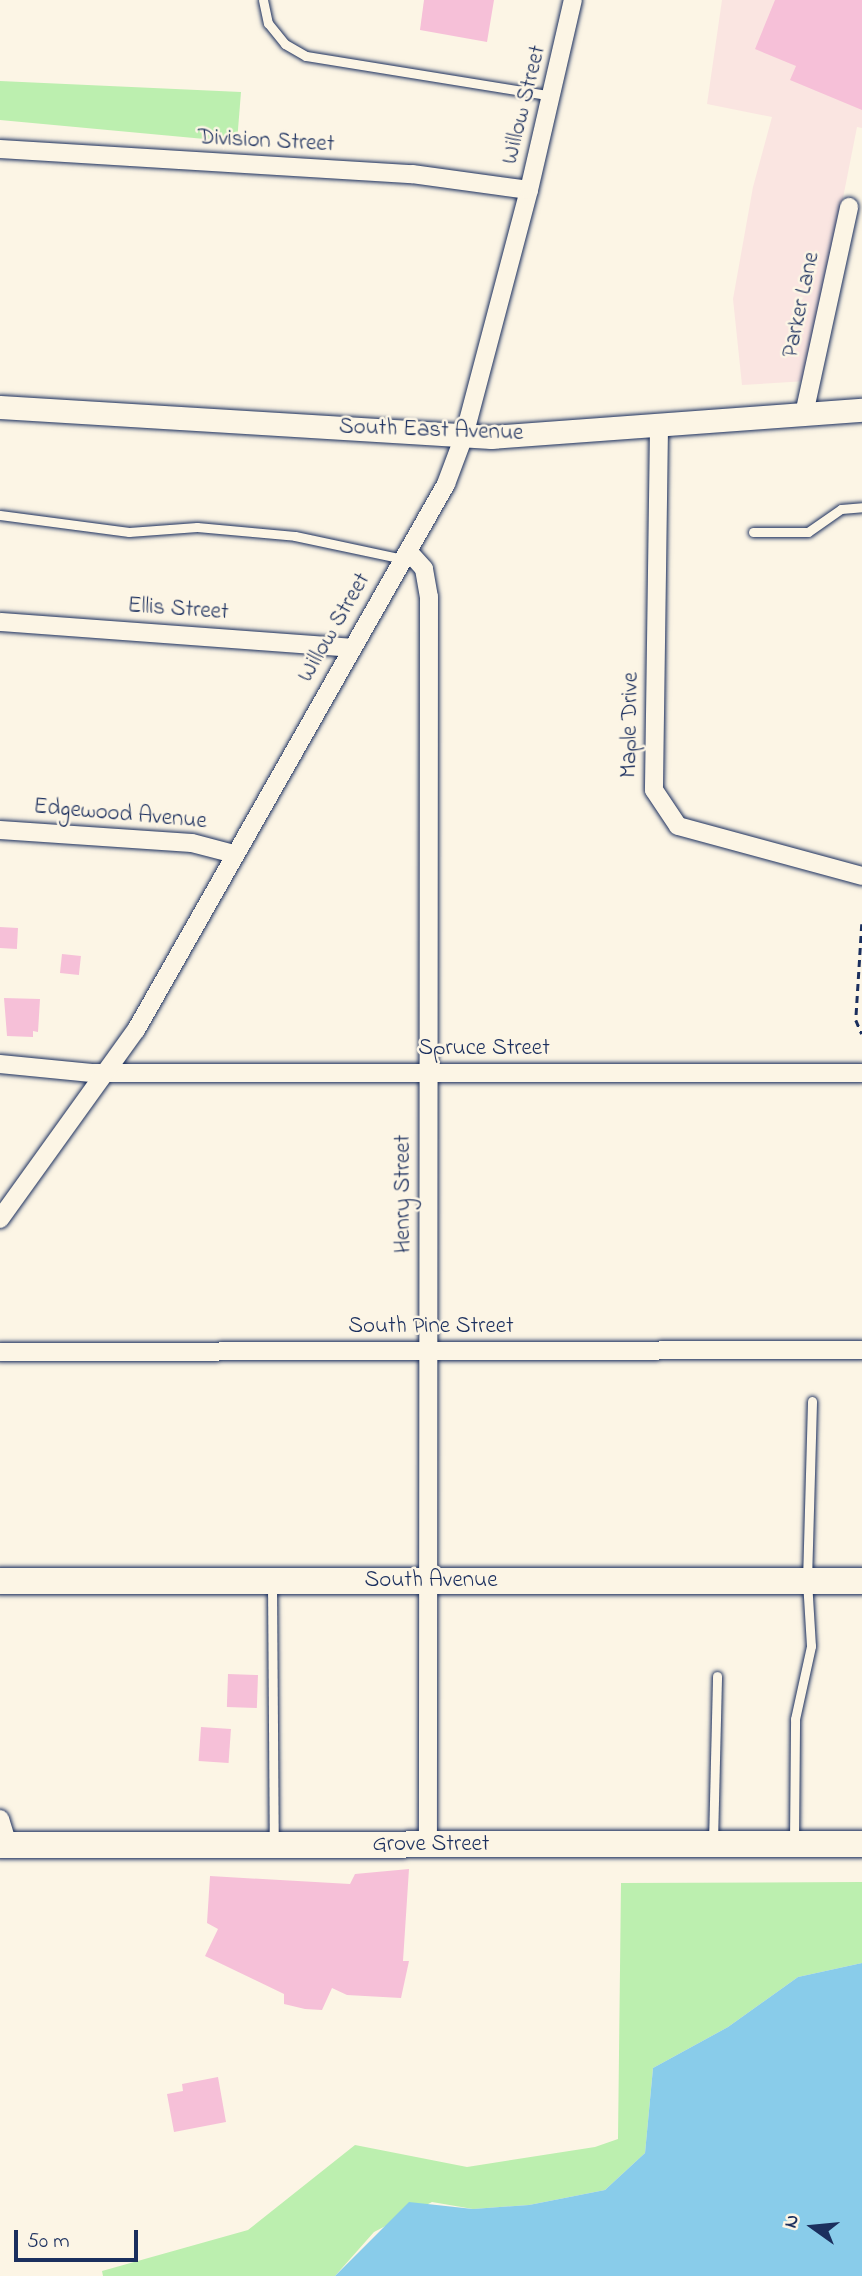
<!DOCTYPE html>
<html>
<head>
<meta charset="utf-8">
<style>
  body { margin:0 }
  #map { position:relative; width:862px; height:2276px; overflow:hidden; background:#fcf5e5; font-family:"Indie Flower",sans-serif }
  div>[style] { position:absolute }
  .built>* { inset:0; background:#fae5e1 }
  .green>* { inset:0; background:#bcefaf }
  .water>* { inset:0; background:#89ccea }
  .building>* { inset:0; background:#f6c0d8; transform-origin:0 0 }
  .path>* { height:2.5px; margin-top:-1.25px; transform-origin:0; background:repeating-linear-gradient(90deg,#1b2f5e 0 7px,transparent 0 12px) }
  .roads { filter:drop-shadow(0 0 2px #1b2f5e) drop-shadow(0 0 2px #1b2f5e) }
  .service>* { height:9px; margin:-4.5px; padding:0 4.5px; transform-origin:4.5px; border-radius:4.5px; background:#fcf5e5 }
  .minor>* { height:18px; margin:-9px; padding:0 9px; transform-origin:9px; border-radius:9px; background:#fcf5e5 }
  .tertiary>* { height:23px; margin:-11.5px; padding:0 11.5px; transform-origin:11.5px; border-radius:11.5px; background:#fcf5e5 }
  .secondary>* { height:26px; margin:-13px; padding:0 13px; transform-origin:13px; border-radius:13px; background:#fcf5e5 }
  span { translate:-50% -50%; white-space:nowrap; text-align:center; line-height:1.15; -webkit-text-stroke:5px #fcf5e5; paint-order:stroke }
  .street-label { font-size:23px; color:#1b2f5e }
  .north { position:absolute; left:778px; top:2192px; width:70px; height:70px; -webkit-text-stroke:5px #fcf5e5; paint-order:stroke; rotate:285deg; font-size:19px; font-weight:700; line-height:28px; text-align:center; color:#1b2f5e }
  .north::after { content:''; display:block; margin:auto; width:24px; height:32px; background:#1b2f5e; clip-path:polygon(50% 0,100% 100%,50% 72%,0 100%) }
  .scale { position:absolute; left:14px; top:2230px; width:124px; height:32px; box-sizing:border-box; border:4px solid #1b2f5e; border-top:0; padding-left:9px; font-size:21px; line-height:24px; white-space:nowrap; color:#1b2f5e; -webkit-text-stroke:5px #fcf5e5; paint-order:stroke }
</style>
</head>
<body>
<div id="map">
  <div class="built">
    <div style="clip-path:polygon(722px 0,862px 0,862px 128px,857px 127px,807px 381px,742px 385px,733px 299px,753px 187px,772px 117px,707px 104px)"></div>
  </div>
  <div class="green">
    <div style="clip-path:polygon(0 81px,241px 92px,237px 142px,0 120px)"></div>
    <div style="clip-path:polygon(862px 1882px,862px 1963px,798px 1977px,728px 2027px,653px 2068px,645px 2153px,605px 2190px,529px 2205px,473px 2209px,432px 2202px,374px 2232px,335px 2276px,103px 2276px,102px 2271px,248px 2230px,355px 2145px,467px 2167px,595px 2147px,618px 2139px,621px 1883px)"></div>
  </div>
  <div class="water">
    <div style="clip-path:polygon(862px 1963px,862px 2276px,335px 2276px,409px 2202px,473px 2209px,529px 2205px,605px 2190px,645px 2153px,653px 2068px,728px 2027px,798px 1977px)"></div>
  </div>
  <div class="building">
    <div style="clip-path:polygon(424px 0,494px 0,487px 42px,420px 30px)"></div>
    <div style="clip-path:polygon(775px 0,862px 0,862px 110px,790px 80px,796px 66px,755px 49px)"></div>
    <div style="left:0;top:927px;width:18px;height:21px;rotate:3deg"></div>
    <div style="left:62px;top:954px;width:19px;height:19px;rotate:6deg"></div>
    <div style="clip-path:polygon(4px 998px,40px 999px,38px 1032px,33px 1031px,33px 1037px,7px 1036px)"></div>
    <div style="left:228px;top:1674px;width:30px;height:33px;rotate:2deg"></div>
    <div style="left:201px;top:1727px;width:30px;height:34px;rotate:4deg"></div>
    <div style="clip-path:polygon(409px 1869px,403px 1961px,409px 1961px,401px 1998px,347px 1995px,332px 1988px,322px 2010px,305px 2009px,284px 2004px,284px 1994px,205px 1956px,218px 1929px,207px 1923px,210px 1876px,350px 1884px,355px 1874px)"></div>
    <div style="clip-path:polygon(218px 2077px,226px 2122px,174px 2132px,167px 2094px,183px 2091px,182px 2084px)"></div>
  </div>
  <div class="path">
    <div style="left:862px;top:924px;width:96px;rotate:93.6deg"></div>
    <div style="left:856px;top:1020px;width:15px;rotate:67deg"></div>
  </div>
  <div class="roads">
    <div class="service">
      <div style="left:263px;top:0;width:24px;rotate:78deg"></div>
      <div style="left:268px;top:23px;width:27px;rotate:51deg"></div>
      <div style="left:285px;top:44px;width:24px;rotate:30deg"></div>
      <div style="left:306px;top:56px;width:249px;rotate:9.2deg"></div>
      <div style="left:0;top:515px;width:130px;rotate:7.5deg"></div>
      <div style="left:129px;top:532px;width:68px;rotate:-4.2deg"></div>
      <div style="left:197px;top:527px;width:98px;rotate:5.2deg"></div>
      <div style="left:295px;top:536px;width:110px;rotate:12deg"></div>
      <div style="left:753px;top:532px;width:55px"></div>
      <div style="left:808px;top:532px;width:40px;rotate:-34.9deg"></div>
      <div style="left:841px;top:509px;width:21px;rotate:-5deg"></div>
      <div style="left:272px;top:1583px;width:259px;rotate:89.6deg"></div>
      <div style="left:713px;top:1842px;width:166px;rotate:-88.6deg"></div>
      <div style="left:794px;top:1842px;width:123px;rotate:-89.5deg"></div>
      <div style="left:795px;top:1719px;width:75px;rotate:-77.6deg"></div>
      <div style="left:811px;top:1646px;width:65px;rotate:-93.5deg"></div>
      <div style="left:807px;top:1581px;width:180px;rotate:-88.4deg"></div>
    </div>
    <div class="minor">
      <div style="left:0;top:149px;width:413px;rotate:3.5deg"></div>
      <div style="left:412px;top:174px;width:118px;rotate:7.8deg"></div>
      <div style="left:804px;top:414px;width:212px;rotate:-77.7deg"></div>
      <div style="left:659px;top:428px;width:362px;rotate:90.8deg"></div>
      <div style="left:654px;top:790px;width:43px;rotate:56.3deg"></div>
      <div style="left:678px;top:826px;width:191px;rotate:15.2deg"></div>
      <div style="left:408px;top:551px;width:24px;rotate:48deg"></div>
      <div style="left:424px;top:569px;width:28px;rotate:80deg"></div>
      <div style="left:429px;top:597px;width:1247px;rotate:90.05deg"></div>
      <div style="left:0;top:622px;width:353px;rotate:4.2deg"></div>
      <div style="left:0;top:830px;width:192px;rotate:3.9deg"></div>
      <div style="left:192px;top:843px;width:43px;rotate:14.7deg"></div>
      <div style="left:0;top:1064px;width:92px;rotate:5.6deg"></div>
      <div style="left:92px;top:1073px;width:770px"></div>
      <div style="left:0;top:1219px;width:233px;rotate:-54.3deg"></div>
      <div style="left:136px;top:1030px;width:628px;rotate:-60.41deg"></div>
      <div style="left:446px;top:484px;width:51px;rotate:-69.4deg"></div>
      <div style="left:464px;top:436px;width:254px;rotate:-75.2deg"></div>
      <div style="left:529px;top:190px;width:195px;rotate:-77deg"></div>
      <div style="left:0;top:1352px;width:862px;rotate:-0.13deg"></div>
      <div style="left:0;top:1819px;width:27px;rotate:73deg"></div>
    </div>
    <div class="tertiary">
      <div style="left:0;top:407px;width:492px;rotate:3.5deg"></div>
      <div style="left:491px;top:437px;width:372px;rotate:-4.2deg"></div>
    </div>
    <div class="secondary">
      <div style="left:0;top:1581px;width:862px"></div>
      <div style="left:0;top:1845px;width:862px;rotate:-0.07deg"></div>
    </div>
  </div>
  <div class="street-label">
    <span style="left:525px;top:105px;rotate:-76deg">Willow Street</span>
    <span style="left:266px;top:142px;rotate:3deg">Division Street</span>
    <span style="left:802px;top:305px;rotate:-78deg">Parker Lane</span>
    <span style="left:431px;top:431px;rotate:2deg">South East Avenue</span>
    <span style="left:178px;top:610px;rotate:4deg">Ellis Street</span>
    <span style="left:335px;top:628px;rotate:-60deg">Willow Street</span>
    <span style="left:631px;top:725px;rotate:-89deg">Maple Drive</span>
    <span style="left:120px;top:815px;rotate:5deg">Edgewood Avenue</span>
    <span style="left:484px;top:1049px">Spruce Street</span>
    <span style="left:404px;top:1194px;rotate:-90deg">Henry Street</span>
    <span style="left:431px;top:1327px">South Pine Street</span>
    <span style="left:431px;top:1581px">South Avenue</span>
    <span style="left:431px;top:1845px">Grove Street</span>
  </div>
  <div class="north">N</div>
  <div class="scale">50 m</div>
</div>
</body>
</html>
